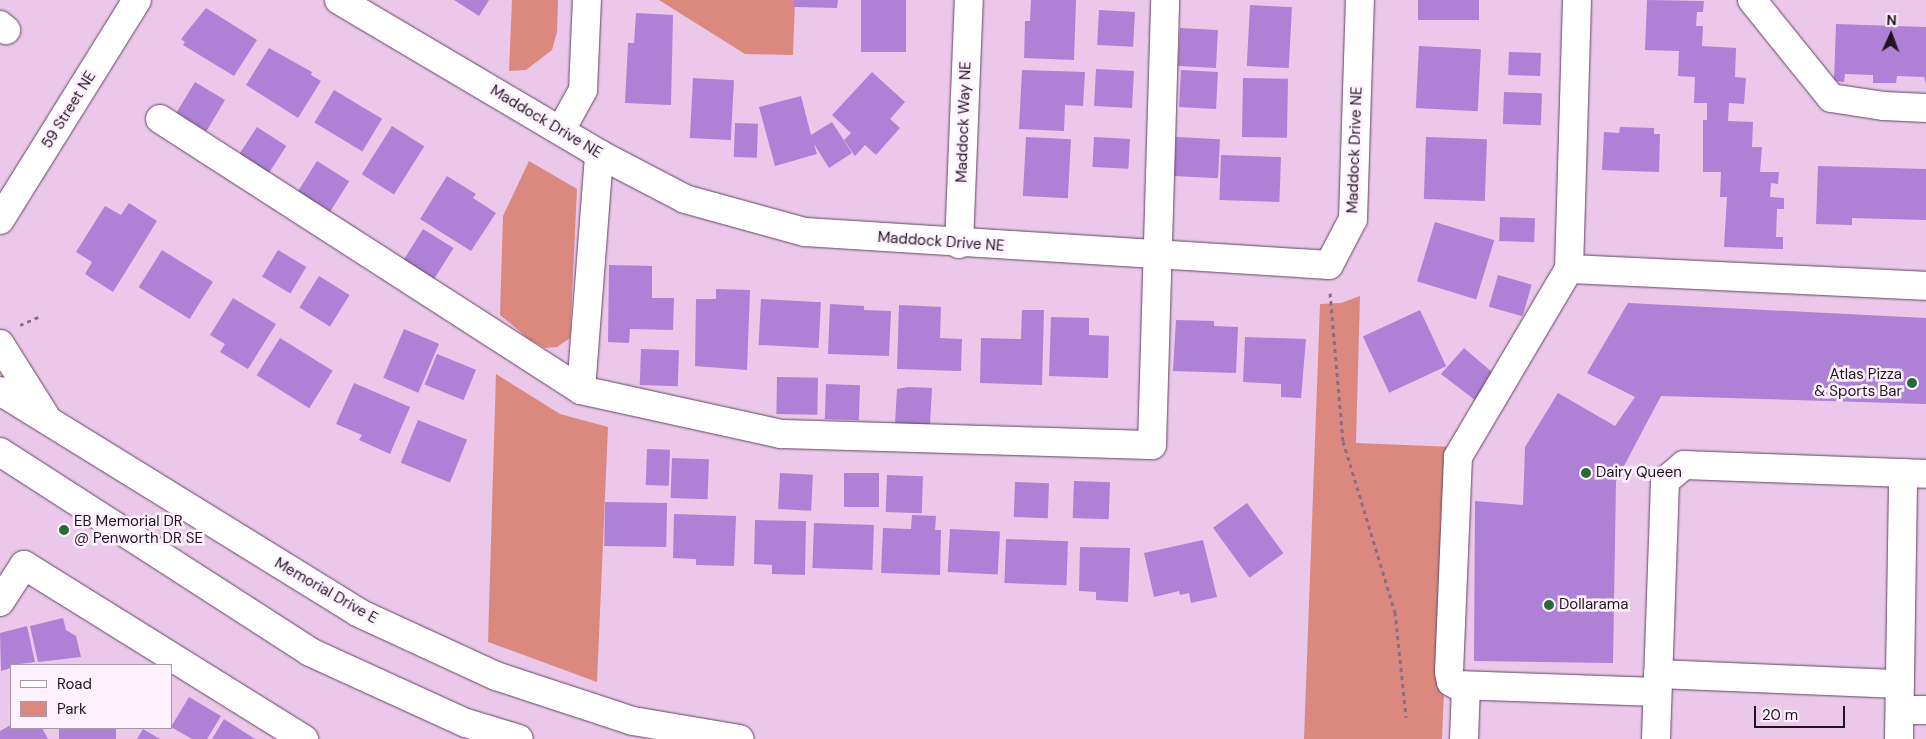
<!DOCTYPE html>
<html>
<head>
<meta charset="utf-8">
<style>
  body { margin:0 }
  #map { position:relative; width:1926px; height:739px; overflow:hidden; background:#ebc7e9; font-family:"DM Sans",sans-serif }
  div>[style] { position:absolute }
  .green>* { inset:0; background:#db897e }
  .building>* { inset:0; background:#ae80d6; transform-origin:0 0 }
  .path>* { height:3px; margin-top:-1.5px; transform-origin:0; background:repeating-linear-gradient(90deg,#876f86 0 4px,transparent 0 8px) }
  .roads { filter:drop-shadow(0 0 1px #624461) drop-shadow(0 0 1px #624461) }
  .minor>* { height:28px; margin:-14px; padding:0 14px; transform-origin:14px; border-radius:14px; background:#fff }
  .major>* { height:28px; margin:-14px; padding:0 14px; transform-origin:14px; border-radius:14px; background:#fff }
  .dots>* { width:14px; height:14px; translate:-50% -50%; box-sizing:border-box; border:2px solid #fff0fe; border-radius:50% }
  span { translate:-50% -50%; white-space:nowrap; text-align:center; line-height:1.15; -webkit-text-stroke:5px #fff0fe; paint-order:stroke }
  .street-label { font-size:15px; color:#201420 }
  .poi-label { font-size:15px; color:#201420 }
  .right { translate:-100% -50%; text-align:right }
  .left { translate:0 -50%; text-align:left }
  .legend { position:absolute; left:10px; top:664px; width:162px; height:65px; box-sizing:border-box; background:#fff0fe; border:1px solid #a698a5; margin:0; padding:6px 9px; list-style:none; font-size:15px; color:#201420 }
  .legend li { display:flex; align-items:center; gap:10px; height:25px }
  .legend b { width:25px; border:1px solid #a698a5 }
  .north { position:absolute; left:1866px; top:10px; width:50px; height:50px; -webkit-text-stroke:4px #fff0fe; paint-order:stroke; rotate:2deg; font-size:14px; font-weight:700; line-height:20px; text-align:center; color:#201420 }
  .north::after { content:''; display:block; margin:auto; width:18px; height:22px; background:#201420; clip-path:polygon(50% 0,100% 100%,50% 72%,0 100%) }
  .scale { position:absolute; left:1754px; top:706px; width:91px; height:22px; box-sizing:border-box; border:2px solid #201420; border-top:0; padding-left:6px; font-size:15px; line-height:18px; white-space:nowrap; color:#201420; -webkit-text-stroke:4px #fff0fe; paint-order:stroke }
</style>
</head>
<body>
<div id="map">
  <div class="green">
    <div style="clip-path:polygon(512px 0,558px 0,557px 32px,552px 50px,526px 70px,509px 71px)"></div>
    <div style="clip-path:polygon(659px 0,795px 0,793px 55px,745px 54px)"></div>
    <div style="clip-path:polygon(529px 161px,577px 189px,570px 338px,557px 347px,545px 348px,529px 339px,500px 315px,503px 216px)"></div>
    <div style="clip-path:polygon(1360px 296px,1356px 443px,1454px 447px,1442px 739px,1304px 739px,1320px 304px,1341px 303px)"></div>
    <div style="clip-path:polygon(496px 374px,560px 414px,608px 427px,597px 682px,488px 642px)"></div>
  </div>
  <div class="building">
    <div style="clip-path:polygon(454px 0,489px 0,479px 16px)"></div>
    <div style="clip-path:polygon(794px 0,838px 0,837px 8px,794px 7px)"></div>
    <div style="left:861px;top:0;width:45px;height:52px"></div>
    <div style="clip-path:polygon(1031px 0,1076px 0,1074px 60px,1024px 58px,1025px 21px,1030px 21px)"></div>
    <div style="left:1418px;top:0;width:61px;height:20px"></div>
    <div style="clip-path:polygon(1647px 0,1704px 1px,1703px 12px,1697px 12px,1696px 26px,1703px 26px,1702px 46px,1736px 48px,1735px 77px,1746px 78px,1744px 104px,1729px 103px,1728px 121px,1753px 122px,1752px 147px,1762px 147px,1760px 172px,1779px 172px,1778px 184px,1771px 183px,1770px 197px,1784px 198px,1784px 209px,1777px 209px,1776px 237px,1783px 237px,1783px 249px,1724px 247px,1727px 197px,1720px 197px,1721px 172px,1703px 172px,1703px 120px,1707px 120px,1707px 103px,1694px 103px,1695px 77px,1678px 76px,1679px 51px,1645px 50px)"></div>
    <div style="left:1250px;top:5px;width:42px;height:61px;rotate:3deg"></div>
    <div style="clip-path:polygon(206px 8px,257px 40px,234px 76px,183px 45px,185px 42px,181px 39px)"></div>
    <div style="left:1099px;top:10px;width:36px;height:35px;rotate:3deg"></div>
    <div style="clip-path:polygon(636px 13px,673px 15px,671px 105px,625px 103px,628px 43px,634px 43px)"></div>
    <div style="clip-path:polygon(1836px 24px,1926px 27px,1926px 84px,1924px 77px,1897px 76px,1896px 83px,1873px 83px,1873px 75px,1845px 74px,1844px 82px,1834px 81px)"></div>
    <div style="left:1180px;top:28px;width:38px;height:38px;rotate:3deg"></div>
    <div style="left:1419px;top:46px;width:62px;height:62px;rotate:3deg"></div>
    <div style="clip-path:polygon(269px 48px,312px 72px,311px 75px,321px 81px,298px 118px,246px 85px)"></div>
    <div style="left:1509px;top:52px;width:32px;height:23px;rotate:2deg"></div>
    <div style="left:1096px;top:69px;width:38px;height:37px;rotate:3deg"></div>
    <div style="clip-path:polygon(1022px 70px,1085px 72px,1083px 106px,1065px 105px,1064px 131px,1019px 129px)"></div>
    <div style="left:1181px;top:70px;width:37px;height:37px;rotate:3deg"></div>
    <div style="clip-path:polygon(872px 72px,905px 102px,890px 119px,900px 128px,876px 155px,865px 145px,855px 156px,844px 140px,851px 133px,832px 115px)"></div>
    <div style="left:693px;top:78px;width:41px;height:60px;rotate:3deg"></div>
    <div style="left:1243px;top:78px;width:45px;height:59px;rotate:1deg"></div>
    <div style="left:195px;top:82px;width:35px;height:36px;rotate:31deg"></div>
    <div style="left:334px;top:90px;width:56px;height:38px;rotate:31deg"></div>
    <div style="left:1504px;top:92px;width:38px;height:32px;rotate:2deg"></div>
    <div style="clip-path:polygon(801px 96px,811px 135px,832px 122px,852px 153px,829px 168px,814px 144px,817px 154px,775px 166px,759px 107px)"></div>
    <div style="left:735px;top:123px;width:23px;height:34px;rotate:2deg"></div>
    <div style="left:392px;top:126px;width:38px;height:57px;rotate:32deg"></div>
    <div style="left:257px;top:127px;width:35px;height:37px;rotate:33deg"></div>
    <div style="clip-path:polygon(1620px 127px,1654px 128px,1654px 134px,1660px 134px,1659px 172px,1602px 170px,1604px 132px,1619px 133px)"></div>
    <div style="left:1026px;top:137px;width:45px;height:59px;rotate:3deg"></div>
    <div style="left:1094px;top:137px;width:36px;height:30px;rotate:3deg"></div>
    <div style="left:1176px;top:137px;width:44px;height:39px;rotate:3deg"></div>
    <div style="left:1426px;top:137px;width:61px;height:62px;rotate:2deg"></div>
    <div style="left:1221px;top:155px;width:60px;height:45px;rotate:2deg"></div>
    <div style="left:317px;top:161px;width:38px;height:37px;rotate:32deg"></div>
    <div style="clip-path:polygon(1818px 166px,1926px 169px,1926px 220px,1852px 218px,1852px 225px,1816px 224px)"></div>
    <div style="clip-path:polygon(447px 176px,476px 194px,473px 198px,496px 213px,471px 251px,420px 219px)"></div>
    <div style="clip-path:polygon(129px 203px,157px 221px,113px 292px,85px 274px,92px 262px,76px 252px,105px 206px,121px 215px)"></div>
    <div style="left:1500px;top:217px;width:35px;height:24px;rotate:2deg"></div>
    <div style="left:1435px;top:222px;width:62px;height:62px;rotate:17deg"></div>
    <div style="left:423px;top:229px;width:36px;height:38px;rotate:32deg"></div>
    <div style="left:162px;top:250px;width:60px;height:44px;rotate:32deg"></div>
    <div style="left:278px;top:250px;width:33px;height:31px;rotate:31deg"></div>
    <div style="clip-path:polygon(609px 265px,652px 266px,652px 298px,674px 298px,673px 330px,630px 329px,629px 343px,608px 342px)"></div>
    <div style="left:1498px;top:275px;width:35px;height:33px;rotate:16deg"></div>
    <div style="left:319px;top:276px;width:36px;height:37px;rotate:32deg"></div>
    <div style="clip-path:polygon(716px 289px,750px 290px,747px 370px,695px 366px,696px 299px,716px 299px)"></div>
    <div style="clip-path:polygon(233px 298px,276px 324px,248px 369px,220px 352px,225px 344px,210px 335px)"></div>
    <div style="left:761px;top:299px;width:60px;height:46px;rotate:3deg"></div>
    <div style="clip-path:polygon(1628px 303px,1926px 318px,1926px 404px,1661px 396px,1616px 481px,1613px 663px,1474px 661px,1475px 501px,1523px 505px,1525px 447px,1558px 393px,1615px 426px,1635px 397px,1587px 373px)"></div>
    <div style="clip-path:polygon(830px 304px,864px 306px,864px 310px,891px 311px,889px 356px,828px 354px)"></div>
    <div style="clip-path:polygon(899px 305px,941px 307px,940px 338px,962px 339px,961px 371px,897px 369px)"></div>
    <div style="clip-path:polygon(1022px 310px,1044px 310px,1042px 385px,980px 383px,981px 338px,1021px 339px)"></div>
    <div style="left:1420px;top:310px;width:62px;height:63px;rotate:65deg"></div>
    <div style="clip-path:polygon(1051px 317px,1089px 318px,1089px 335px,1109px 336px,1108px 378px,1049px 376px)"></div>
    <div style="clip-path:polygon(1176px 320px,1214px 321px,1214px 326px,1238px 327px,1236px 373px,1173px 371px)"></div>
    <div style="left:404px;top:329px;width:38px;height:53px;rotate:23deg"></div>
    <div style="clip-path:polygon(1245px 337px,1306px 339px,1301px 398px,1281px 397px,1281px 384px,1243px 382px)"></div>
    <div style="left:280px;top:338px;width:62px;height:44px;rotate:32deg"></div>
    <div style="clip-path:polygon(1464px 348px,1493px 373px,1475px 400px,1441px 374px)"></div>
    <div style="left:641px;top:349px;width:38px;height:36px;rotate:2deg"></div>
    <div style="left:437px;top:354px;width:42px;height:33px;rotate:22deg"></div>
    <div style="left:777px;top:377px;width:41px;height:37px;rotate:1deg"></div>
    <div style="clip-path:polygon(354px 383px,410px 407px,390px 454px,359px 440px,362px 435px,336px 424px)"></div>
    <div style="left:826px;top:384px;width:34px;height:35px;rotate:2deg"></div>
    <div style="clip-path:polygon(908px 387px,932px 388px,930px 425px,895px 424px,897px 389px)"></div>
    <div style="left:418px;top:420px;width:53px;height:46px;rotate:22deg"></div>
    <div style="left:647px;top:449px;width:23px;height:36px;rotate:2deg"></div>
    <div style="left:672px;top:458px;width:37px;height:40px;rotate:2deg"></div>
    <div style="left:780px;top:473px;width:33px;height:36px;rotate:3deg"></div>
    <div style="left:844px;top:473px;width:35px;height:34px"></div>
    <div style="left:887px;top:475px;width:36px;height:37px;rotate:2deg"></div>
    <div style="left:1074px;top:481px;width:36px;height:37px;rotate:2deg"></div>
    <div style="left:1015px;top:482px;width:34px;height:35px;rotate:2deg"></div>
    <div style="left:605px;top:502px;width:62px;height:44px;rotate:1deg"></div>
    <div style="left:1247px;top:503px;width:62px;height:42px;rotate:54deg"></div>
    <div style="clip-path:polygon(674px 514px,736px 516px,734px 566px,696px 565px,696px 559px,673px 558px)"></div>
    <div style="clip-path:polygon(912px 515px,936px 516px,935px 530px,941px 530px,940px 575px,881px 573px,883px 528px,911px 529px)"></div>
    <div style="clip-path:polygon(755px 520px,806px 521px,805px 575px,772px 574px,772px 565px,754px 564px)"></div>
    <div style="left:814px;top:523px;width:60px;height:45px;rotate:2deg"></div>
    <div style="left:950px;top:529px;width:50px;height:43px;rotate:3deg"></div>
    <div style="left:1006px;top:539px;width:62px;height:44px;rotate:2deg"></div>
    <div style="clip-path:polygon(1203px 540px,1217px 597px,1191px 603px,1189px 593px,1180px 595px,1179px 591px,1154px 597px,1144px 553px)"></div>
    <div style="clip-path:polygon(1080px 547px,1130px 548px,1128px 602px,1096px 600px,1096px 592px,1079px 591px)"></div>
    <div style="clip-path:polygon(63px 618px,66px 630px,76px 636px,81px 657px,38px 662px,30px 626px)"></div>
    <div style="clip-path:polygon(27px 626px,35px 662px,11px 665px,11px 668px,1px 671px,0 633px)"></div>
    <div style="clip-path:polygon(189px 697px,221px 716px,207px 739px,192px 739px,171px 727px)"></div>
    <div style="clip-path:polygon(224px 719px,255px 739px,212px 739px)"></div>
    <div style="clip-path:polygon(11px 725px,11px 728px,42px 728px,48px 739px,0 739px,0 731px)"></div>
    <div style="left:59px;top:728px;width:57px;height:11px"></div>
    <div style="clip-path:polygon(143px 729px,160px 739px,137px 739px)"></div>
  </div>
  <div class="path">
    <div style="left:1330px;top:293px;width:149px;rotate:85deg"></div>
    <div style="left:1343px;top:441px;width:179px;rotate:73.1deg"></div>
    <div style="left:1395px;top:612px;width:106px;rotate:84deg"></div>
    <div style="left:20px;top:325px;width:22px;rotate:-24deg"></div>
  </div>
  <div class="roads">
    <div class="minor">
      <div style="left:339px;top:0;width:302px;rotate:30.6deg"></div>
      <div style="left:599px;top:154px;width:97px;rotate:27.6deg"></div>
      <div style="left:685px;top:199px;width:124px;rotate:15.4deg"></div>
      <div style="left:805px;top:232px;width:525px;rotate:3.6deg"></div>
      <div style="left:1329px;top:265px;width:52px;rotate:-62.4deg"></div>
      <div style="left:1353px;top:219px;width:219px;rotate:-88.2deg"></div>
      <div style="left:1577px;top:0;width:269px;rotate:91.7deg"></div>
      <div style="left:1569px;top:269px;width:357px;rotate:2.7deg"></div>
      <div style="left:1752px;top:0;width:126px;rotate:51.1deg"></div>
      <div style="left:1831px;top:98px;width:54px;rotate:8.6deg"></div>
      <div style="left:1884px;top:106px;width:42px;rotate:2.7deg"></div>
      <div style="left:0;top:25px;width:8px;rotate:40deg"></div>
      <div style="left:160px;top:119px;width:501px;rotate:32.77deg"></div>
      <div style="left:581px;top:390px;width:205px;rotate:12.4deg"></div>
      <div style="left:781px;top:434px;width:371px;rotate:1.7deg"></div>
      <div style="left:1152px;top:445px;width:445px;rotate:-88.3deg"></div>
      <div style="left:561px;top:130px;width:46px;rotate:-61.2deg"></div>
      <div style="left:583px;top:90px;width:90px;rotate:-87.5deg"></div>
      <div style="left:0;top:220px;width:259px;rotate:-58.1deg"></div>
      <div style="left:959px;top:244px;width:244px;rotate:-87.7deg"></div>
      <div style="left:1569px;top:269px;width:218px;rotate:120.6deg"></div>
      <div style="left:1458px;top:457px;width:215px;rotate:92.4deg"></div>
      <div style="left:1449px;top:672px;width:10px;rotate:79deg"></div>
      <div style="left:1451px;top:682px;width:7px;rotate:27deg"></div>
      <div style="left:1457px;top:685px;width:200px;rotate:2deg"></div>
      <div style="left:581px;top:390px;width:237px;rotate:-85.6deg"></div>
      <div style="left:0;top:602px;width:44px;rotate:-57deg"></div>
      <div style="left:24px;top:565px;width:330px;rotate:31.9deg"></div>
      <div style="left:1658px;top:674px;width:242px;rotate:2.4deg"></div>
      <div style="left:1900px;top:710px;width:26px"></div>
      <div style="left:1464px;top:739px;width:53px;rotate:-87.8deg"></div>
      <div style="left:1656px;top:739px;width:258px;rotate:-88deg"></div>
      <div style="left:1665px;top:481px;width:25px;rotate:-40deg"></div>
      <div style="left:1684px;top:465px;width:242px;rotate:2.1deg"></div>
      <div style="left:1899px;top:739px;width:266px;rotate:-89.1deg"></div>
    </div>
    <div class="major">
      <div style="left:0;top:344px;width:83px;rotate:57.8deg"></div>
      <div style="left:0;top:391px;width:422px;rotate:31.7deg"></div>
      <div style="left:359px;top:613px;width:151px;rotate:24.7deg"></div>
      <div style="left:496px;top:676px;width:144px;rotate:18.2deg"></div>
      <div style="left:633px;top:721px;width:108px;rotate:9.6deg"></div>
      <div style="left:0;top:452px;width:369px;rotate:32.8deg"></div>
      <div style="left:310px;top:652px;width:171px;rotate:24.5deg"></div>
      <div style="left:466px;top:723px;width:55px;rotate:16.8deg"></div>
    </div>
  </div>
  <div class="dots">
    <div style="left:1912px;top:383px;background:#276b36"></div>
    <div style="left:1586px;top:473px;background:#276b36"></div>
    <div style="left:64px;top:530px;background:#276b36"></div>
    <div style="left:1549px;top:605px;background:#276b36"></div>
  </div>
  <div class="street-label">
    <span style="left:69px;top:110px;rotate:-58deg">59 Street NE</span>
    <span style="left:546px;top:122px;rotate:31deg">Maddock Drive NE</span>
    <span style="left:964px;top:122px;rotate:-88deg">Maddock Way NE</span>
    <span style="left:1355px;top:150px;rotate:-88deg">Maddock Drive NE</span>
    <span style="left:941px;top:242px;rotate:4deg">Maddock Drive NE</span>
    <span style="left:326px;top:591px;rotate:30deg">Memorial Drive E</span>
  </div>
  <div class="poi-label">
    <span class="right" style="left:1902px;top:383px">Atlas Pizza<br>&amp; Sports Bar</span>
    <span class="left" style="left:1596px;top:473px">Dairy Queen</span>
    <span class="left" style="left:74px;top:530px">EB Memorial DR<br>@ Penworth DR SE</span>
    <span class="left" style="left:1559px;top:605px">Dollarama</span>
  </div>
  <ul class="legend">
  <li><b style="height:6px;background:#fff"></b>Road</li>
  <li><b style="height:14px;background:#db897e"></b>Park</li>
  </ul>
  <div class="north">N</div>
  <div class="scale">20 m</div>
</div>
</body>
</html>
